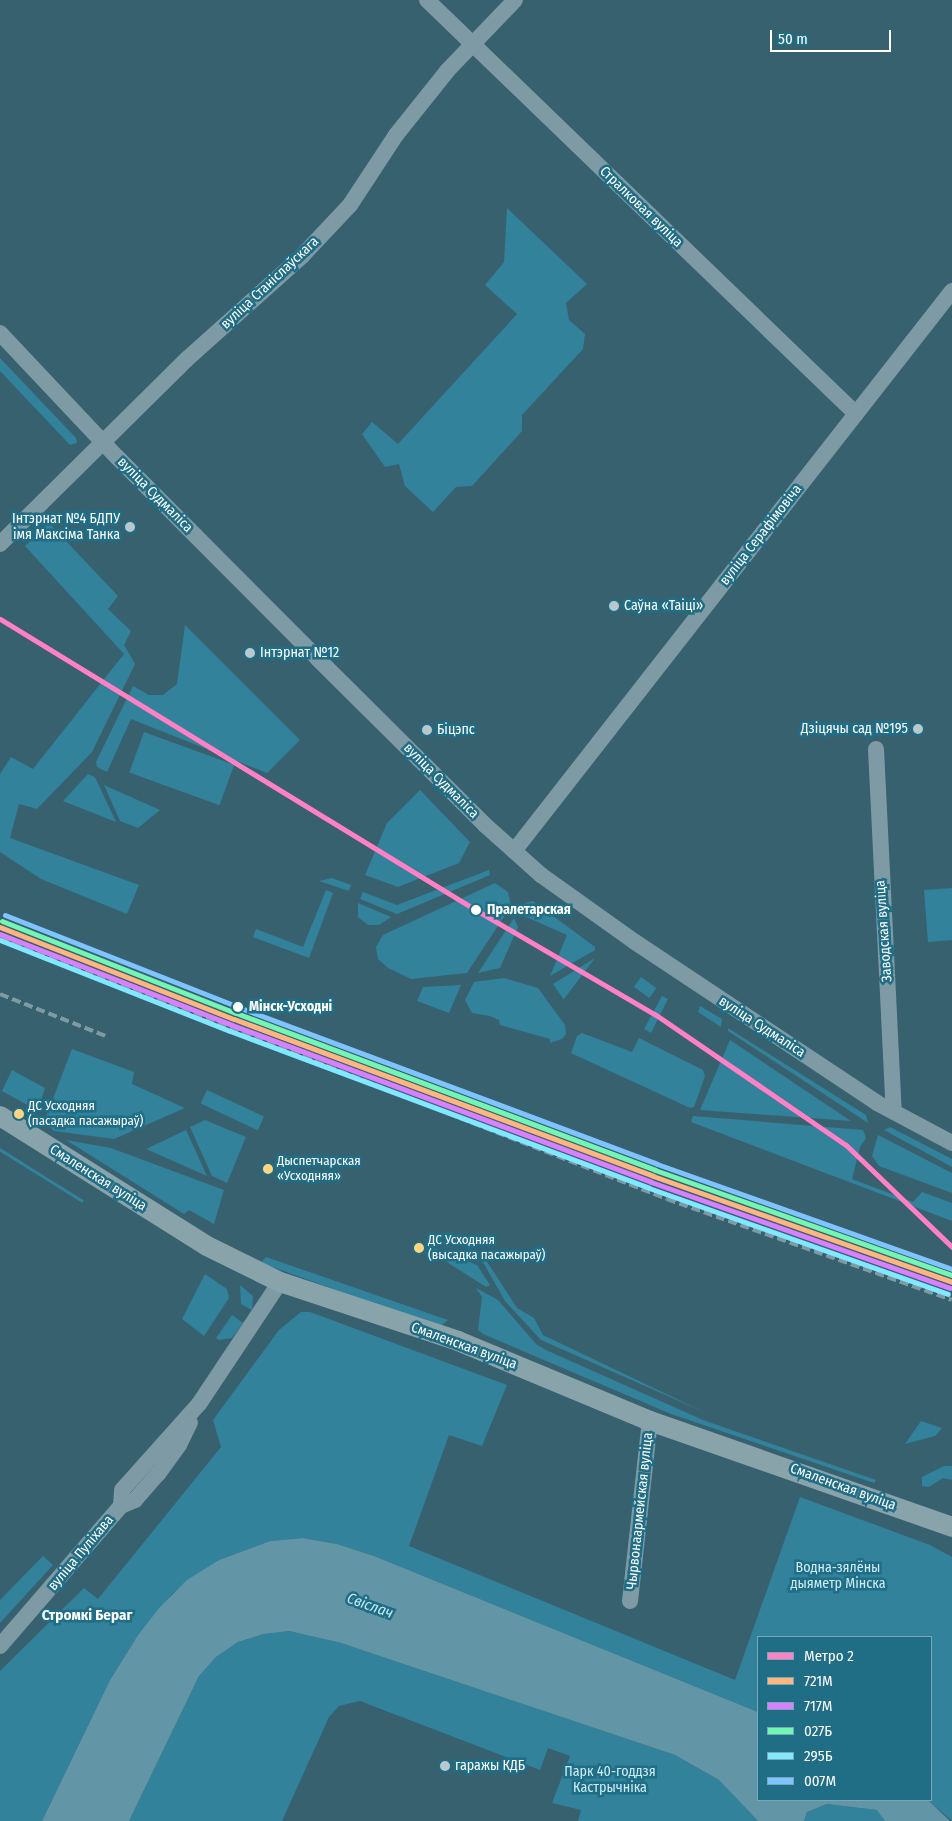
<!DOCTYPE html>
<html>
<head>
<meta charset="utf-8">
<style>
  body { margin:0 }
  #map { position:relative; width:952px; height:1821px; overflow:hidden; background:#37616f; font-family:"Fira Sans Condensed",sans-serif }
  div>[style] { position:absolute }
  .green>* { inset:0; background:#32829b; transform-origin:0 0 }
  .water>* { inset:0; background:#6295a6 }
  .minor>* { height:16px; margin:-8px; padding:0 8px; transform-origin:8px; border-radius:8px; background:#7e9ba5 }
  .major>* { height:20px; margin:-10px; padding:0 10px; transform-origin:10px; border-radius:10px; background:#89a3ab }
  .rail>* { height:4px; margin-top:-2px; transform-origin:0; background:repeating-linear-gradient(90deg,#7e9ba4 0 9px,transparent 0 13px) }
  .rail-1>* { height:5px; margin:-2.5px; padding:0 2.5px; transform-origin:2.5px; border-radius:2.5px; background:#ffb580 }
  .rail-2>* { height:5px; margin:-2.5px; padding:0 2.5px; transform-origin:2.5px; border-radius:2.5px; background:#d880ff }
  .rail-3>* { height:5px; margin:-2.5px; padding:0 2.5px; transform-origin:2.5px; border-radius:2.5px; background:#73f6b3 }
  .rail-4>* { height:5px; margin:-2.5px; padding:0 2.5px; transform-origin:2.5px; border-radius:2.5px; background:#80e8ff }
  .rail-5>* { height:5px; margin:-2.5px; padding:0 2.5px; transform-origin:2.5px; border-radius:2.5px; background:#80c4ff }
  .metro-1>* { height:5px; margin:-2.5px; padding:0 2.5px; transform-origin:2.5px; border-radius:2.5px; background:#ff80c5 }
  .dots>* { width:14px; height:14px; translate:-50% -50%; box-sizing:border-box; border:2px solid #206d86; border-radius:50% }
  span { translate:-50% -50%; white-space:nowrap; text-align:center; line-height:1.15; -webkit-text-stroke:5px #206d86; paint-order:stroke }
  .bus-label { font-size:13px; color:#fff }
  .left { translate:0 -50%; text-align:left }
  .street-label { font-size:14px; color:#fff }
  .poi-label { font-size:14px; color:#fff }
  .right { translate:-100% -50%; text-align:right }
  .stop-label { font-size:14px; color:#fff; font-weight:700 }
  .park-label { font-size:14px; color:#ceeef7 }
  .water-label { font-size:15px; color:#c4e9f4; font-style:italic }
  .neighbourhood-label { font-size:15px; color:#fff; font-weight:700 }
  .legend { position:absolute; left:757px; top:1636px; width:175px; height:165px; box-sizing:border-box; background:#206d86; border:1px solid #79a7b6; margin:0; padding:6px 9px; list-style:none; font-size:15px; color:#fff }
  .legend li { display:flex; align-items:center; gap:10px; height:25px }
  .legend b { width:25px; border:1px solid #79a7b6 }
  .scale { position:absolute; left:770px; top:30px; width:121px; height:22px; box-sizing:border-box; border:2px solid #fff; border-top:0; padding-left:6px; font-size:15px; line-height:18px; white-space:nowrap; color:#fff; -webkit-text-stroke:4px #206d86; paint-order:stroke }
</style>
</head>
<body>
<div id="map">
  <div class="green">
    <div style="clip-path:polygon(507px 208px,587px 284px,566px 303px,569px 320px,585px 334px,583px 349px,522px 415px,522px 431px,472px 486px,456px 487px,433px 512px,405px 486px,399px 464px,385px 467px,362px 434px,372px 422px,398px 444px,517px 314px,485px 285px,504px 262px)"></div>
    <div style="clip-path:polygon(0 358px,76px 438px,77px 443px,70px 445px,0 371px)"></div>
    <div style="clip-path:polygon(49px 523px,118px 596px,108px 609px,131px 631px,124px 645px,135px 664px,92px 752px,37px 809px,19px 804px,10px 838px,139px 885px,127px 914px,41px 879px,0 852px,0 774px,11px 757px,33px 769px,124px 654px,25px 546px)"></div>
    <div style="clip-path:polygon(185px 625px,300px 740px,267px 773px,131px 719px,107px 772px,97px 767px,96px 762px,133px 686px,149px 695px,163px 695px,177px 684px)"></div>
    <div style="left:144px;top:732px;width:96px;height:43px;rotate:20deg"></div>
    <div style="clip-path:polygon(88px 774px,95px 777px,116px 822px,63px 801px)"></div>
    <div style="clip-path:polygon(104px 785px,160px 810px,138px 828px,120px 821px)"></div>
    <div style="clip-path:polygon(420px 790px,470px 842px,459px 863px,398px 887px,365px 875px,387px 823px)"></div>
    <div style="clip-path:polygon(489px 870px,490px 875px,397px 914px,360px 899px,363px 892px,397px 905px)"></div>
    <div style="clip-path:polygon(332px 878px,351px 885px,349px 891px,319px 881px)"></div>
    <div style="clip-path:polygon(495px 883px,508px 892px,511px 906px,467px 973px,411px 979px,388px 968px,378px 959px,376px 947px,383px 935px)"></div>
    <div style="clip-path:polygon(952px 888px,952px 940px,928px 942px,924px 890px)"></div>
    <div style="clip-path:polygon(326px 890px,333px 893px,309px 958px,253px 937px,256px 929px,303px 947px)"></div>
    <div style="clip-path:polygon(533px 901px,595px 947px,595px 950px,550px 976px,567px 935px,524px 916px,525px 903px)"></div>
    <div style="clip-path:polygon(358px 903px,391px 917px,379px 925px,368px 925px,358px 917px)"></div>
    <div style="clip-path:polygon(514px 918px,518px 927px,500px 968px,478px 973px)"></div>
    <div style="clip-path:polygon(595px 958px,564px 999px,564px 1000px,553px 984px)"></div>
    <div style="left:641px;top:977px;width:19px;height:12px;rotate:36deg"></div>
    <div style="clip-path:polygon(504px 978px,538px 988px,565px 1025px,566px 1034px,562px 1039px,550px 1043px,550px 1039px,500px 1025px,499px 1020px,490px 1016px,472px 1013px,465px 1000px,474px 982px)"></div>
    <div style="clip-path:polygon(461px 985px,449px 1013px,417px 1001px,423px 987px)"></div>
    <div style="clip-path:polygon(662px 996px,668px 999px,651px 1033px,644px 1029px)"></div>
    <div style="clip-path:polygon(700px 1006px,722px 1019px,721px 1027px,698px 1012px)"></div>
    <div style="clip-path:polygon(728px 1028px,866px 1115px,868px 1123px,728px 1031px)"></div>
    <div style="clip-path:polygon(582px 1033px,632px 1052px,639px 1038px,703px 1070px,705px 1076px,694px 1107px,690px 1108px,571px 1053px,577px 1036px)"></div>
    <div style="clip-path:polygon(730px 1040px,851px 1121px,700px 1110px)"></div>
    <div style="clip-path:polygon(72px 1049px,134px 1072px,132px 1084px,185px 1108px,114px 1139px,54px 1131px,44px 1122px)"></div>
    <div style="clip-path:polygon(12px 1070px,45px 1088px,38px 1111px,2px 1091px)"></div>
    <div style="left:207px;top:1090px;width:63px;height:15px;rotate:25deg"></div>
    <div style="clip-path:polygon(693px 1116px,863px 1130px,866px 1138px,860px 1147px,852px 1179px,913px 1202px,922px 1192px,952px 1203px,952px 1221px,691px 1122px)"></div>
    <div style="clip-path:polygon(205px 1120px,246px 1137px,227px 1183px,212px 1176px,190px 1127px)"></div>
    <div style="clip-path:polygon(890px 1127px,952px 1159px,952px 1167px,884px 1130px)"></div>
    <div style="clip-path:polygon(186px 1130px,207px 1176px,146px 1149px)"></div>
    <div style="clip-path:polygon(878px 1135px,952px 1173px,952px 1193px,879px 1166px,872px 1156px)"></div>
    <div style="clip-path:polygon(66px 1140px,111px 1148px,224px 1190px,214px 1224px,189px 1210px,184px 1214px)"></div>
    <div style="left:0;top:1148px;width:99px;height:3px;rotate:32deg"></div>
    <div style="clip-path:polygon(424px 1244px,477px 1265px,490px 1285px,486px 1287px,423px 1247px)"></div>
    <div style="clip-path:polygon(482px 1254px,517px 1308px,534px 1318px,543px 1335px,706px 1413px,541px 1340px,505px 1301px,480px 1257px)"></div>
    <div style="clip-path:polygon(266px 1257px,448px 1320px,439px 1327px,264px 1264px,262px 1261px)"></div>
    <div style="clip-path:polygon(205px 1274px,227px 1289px,229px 1298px,204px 1336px,182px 1319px)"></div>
    <div style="clip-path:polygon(240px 1285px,253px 1296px,252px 1310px,241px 1304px)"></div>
    <div style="clip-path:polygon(476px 1288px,498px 1300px,536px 1344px,546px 1350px,703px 1420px,876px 1480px,874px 1483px,671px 1414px,483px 1334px,478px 1330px,482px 1297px)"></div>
    <div style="clip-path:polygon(301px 1312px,310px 1312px,507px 1385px,482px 1446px,449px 1435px,409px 1546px,735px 1680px,800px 1497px,930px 1545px,952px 1557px,952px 1821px,928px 1800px,931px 1637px,758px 1637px,758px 1712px,374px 1556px,337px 1544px,303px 1538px,270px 1541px,219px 1560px,173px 1593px,138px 1635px,110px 1680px,42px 1821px,0 1821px,0 1671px,84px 1588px,98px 1599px,221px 1447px,213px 1420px,279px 1330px)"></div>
    <div style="clip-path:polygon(232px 1315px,243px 1323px,232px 1338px,219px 1340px,216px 1338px)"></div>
    <div style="clip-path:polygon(921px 1421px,942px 1428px,935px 1436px,905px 1444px)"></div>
    <div style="clip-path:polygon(944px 1466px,952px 1466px,952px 1480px,943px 1478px,929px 1487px,922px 1486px,922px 1477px)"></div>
    <div style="clip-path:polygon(43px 1556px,53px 1565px,0 1623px,0 1600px)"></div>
    <div style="clip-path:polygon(289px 1631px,341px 1643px,675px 1755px,719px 1780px,758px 1821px,578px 1821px,581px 1810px,552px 1803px,570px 1756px,548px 1748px,540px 1770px,360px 1701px,339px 1706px,329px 1717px,282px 1821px,129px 1821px,199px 1676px,216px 1657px,238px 1642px,264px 1634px)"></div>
    <div style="clip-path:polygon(827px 1804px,878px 1810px,885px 1821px,804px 1821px,807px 1812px)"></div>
  </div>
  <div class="water">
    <div style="clip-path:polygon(303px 1538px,337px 1544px,374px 1556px,758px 1712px,758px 1800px,928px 1800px,950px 1821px,885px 1821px,877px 1810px,827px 1804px,807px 1812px,804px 1821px,758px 1821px,719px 1780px,675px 1755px,341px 1643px,289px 1631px,264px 1634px,238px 1642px,216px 1657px,199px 1676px,129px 1821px,42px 1821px,110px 1680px,138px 1635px,160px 1607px,187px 1580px,219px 1560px,270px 1541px)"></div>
  </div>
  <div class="minor">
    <div style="left:427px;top:0;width:596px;rotate:43.98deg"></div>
    <div style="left:0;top:333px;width:170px;rotate:46.7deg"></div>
    <div style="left:117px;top:457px;width:285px;rotate:45.1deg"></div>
    <div style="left:318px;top:659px;width:235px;rotate:44.8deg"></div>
    <div style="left:485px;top:825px;width:75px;rotate:41.8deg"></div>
    <div style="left:541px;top:875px;width:115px;rotate:35.5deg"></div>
    <div style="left:635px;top:942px;width:291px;rotate:33.6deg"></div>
    <div style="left:877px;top:1103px;width:85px;rotate:28.1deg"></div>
    <div style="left:0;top:544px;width:263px;rotate:-44.7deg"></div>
    <div style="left:187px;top:359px;width:154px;rotate:-41.8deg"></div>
    <div style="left:302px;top:256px;width:70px;rotate:-46.7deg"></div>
    <div style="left:350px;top:205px;width:84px;rotate:-56.7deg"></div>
    <div style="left:396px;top:135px;width:82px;rotate:-51.4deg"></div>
    <div style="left:447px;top:71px;width:98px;rotate:-46.2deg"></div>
    <div style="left:876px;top:749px;width:363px;rotate:87.2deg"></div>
    <div style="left:514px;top:851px;width:711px;rotate:-51.97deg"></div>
    <div style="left:121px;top:1506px;width:15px;rotate:-23deg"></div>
    <div style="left:135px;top:1500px;width:35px;rotate:-49deg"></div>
    <div style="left:158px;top:1474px;width:36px;rotate:-54deg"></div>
    <div style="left:179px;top:1445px;width:25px;rotate:-64deg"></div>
    <div style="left:630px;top:1601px;width:181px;rotate:-83.7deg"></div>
    <div style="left:0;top:1646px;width:185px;rotate:-49.2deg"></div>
    <div style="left:121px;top:1506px;width:16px;rotate:-86deg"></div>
    <div style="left:122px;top:1490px;width:115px;rotate:-48.2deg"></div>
    <div style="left:199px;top:1404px;width:146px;rotate:-56.4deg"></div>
  </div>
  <div class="major">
    <div style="left:0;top:1116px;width:244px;rotate:32.1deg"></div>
    <div style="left:207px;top:1246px;width:81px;rotate:26.3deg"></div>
    <div style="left:280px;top:1282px;width:188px;rotate:18.3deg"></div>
    <div style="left:458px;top:1341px;width:208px;rotate:22.6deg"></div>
    <div style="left:650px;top:1421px;width:320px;rotate:19.3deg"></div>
  </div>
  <div class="rail">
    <div style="left:0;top:938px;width:716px;rotate:21.37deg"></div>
    <div style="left:667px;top:1199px;width:302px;rotate:19.5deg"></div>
    <div style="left:0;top:994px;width:116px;rotate:21.7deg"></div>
  </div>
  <div class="rail-1">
    <div style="left:0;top:927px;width:251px;rotate:21.5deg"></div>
    <div style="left:234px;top:1019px;width:447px;rotate:20.5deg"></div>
    <div style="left:653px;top:1176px;width:317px;rotate:19.5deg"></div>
  </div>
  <div class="rail-2">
    <div style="left:0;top:934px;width:249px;rotate:21.4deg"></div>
    <div style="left:232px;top:1025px;width:447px;rotate:20.5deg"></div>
    <div style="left:651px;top:1182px;width:317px;rotate:19.5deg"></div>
  </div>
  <div class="rail-3">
    <div style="left:2px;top:921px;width:251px;rotate:21.5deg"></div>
    <div style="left:236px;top:1013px;width:447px;rotate:20.5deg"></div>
    <div style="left:655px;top:1170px;width:315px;rotate:19.5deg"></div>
  </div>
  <div class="rail-4">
    <div style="left:0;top:940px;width:247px;rotate:21.6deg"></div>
    <div style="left:230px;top:1031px;width:447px;rotate:20.5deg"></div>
    <div style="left:649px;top:1188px;width:317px;rotate:19.5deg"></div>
  </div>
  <div class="rail-5">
    <div style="left:5px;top:915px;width:251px;rotate:21.5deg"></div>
    <div style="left:238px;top:1007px;width:447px;rotate:20.5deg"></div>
    <div style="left:657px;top:1164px;width:313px;rotate:19.6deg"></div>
  </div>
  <div class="metro-1">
    <div style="left:0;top:619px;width:558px;rotate:31.44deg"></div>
    <div style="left:476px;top:910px;width:208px;rotate:30.3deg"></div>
    <div style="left:656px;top:1015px;width:230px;rotate:34.4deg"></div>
    <div style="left:846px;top:1145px;width:147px;rotate:43.9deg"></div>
  </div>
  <div class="dots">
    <div style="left:130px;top:527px;background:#b9c8cd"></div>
    <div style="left:614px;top:606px;background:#b9c8cd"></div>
    <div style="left:250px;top:653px;background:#b9c8cd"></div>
    <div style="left:918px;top:729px;background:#b9c8cd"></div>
    <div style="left:427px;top:730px;background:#b9c8cd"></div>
    <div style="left:476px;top:910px;background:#fff"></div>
    <div style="left:238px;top:1007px;background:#fff"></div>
    <div style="left:19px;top:1114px;background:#ffd580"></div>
    <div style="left:268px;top:1169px;background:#ffd580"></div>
    <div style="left:419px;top:1248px;background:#ffd580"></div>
    <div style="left:445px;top:1766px;background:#b9c8cd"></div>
  </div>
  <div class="bus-label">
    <span class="left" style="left:28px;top:1114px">ДС Усходняя<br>(пасадка пасажыраў)</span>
    <span class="left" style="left:277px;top:1169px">Дыспетчарская<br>«Усходняя»</span>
    <span class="left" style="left:428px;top:1248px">ДС Усходняя<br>(высадка пасажыраў)</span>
  </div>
  <div class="street-label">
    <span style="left:641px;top:207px;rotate:44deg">Стралковая вуліца</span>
    <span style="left:270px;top:283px;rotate:-43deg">вуліца Станіслаўскага</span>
    <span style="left:155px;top:495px;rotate:45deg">вуліца Судмаліса</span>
    <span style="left:761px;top:535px;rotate:-52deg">вуліца Серафімовіча</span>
    <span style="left:441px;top:781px;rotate:45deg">вуліца Судмаліса</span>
    <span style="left:884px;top:931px;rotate:-94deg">Заводская вуліца</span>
    <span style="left:762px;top:1027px;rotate:33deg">вуліца Судмаліса</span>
    <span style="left:98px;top:1178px;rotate:32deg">Смаленская вуліца</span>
    <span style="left:464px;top:1346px;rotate:20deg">Смаленская вуліца</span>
    <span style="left:843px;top:1487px;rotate:20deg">Смаленская вуліца</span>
    <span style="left:640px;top:1511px;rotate:-84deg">Чырвонаармейская вуліца</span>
    <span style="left:81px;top:1553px;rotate:-50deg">вуліца Пуліхава</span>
  </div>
  <div class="poi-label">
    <span class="right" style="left:120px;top:527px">Інтэрнат №4 БДПУ<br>імя Максіма Танка</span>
    <span class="left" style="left:624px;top:606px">Саўна «Таіці»</span>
    <span class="left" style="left:260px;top:653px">Інтэрнат №12</span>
    <span class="right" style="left:908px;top:729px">Дзіцячы сад №195</span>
    <span class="left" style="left:437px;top:730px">Біцэпс</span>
    <span class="left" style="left:455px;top:1766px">гаражы КДБ</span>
  </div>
  <div class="stop-label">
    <span class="left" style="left:487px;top:910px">Пралетарская</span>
    <span class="left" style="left:249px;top:1007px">Мінск-Усходні</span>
  </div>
  <div class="park-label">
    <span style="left:838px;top:1576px">Водна-зялёны<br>дыяметр Мінска</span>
    <span style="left:610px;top:1780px">Парк 40-годдзя<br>Кастрычніка</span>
  </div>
  <div class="water-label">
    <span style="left:370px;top:1606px;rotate:20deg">Свіслач</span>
  </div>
  <div class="neighbourhood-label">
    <span style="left:87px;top:1616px">Стромкі Бераг</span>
  </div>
  <ul class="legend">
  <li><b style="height:6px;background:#ff80c5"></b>Метро 2</li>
  <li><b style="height:6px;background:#ffb580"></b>721М</li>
  <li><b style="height:6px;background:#d880ff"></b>717М</li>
  <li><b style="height:6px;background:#73f6b3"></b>027Б</li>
  <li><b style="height:6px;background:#80e8ff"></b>295Б</li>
  <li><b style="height:6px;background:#80c4ff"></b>007М</li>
  </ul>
  <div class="scale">50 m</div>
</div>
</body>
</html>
